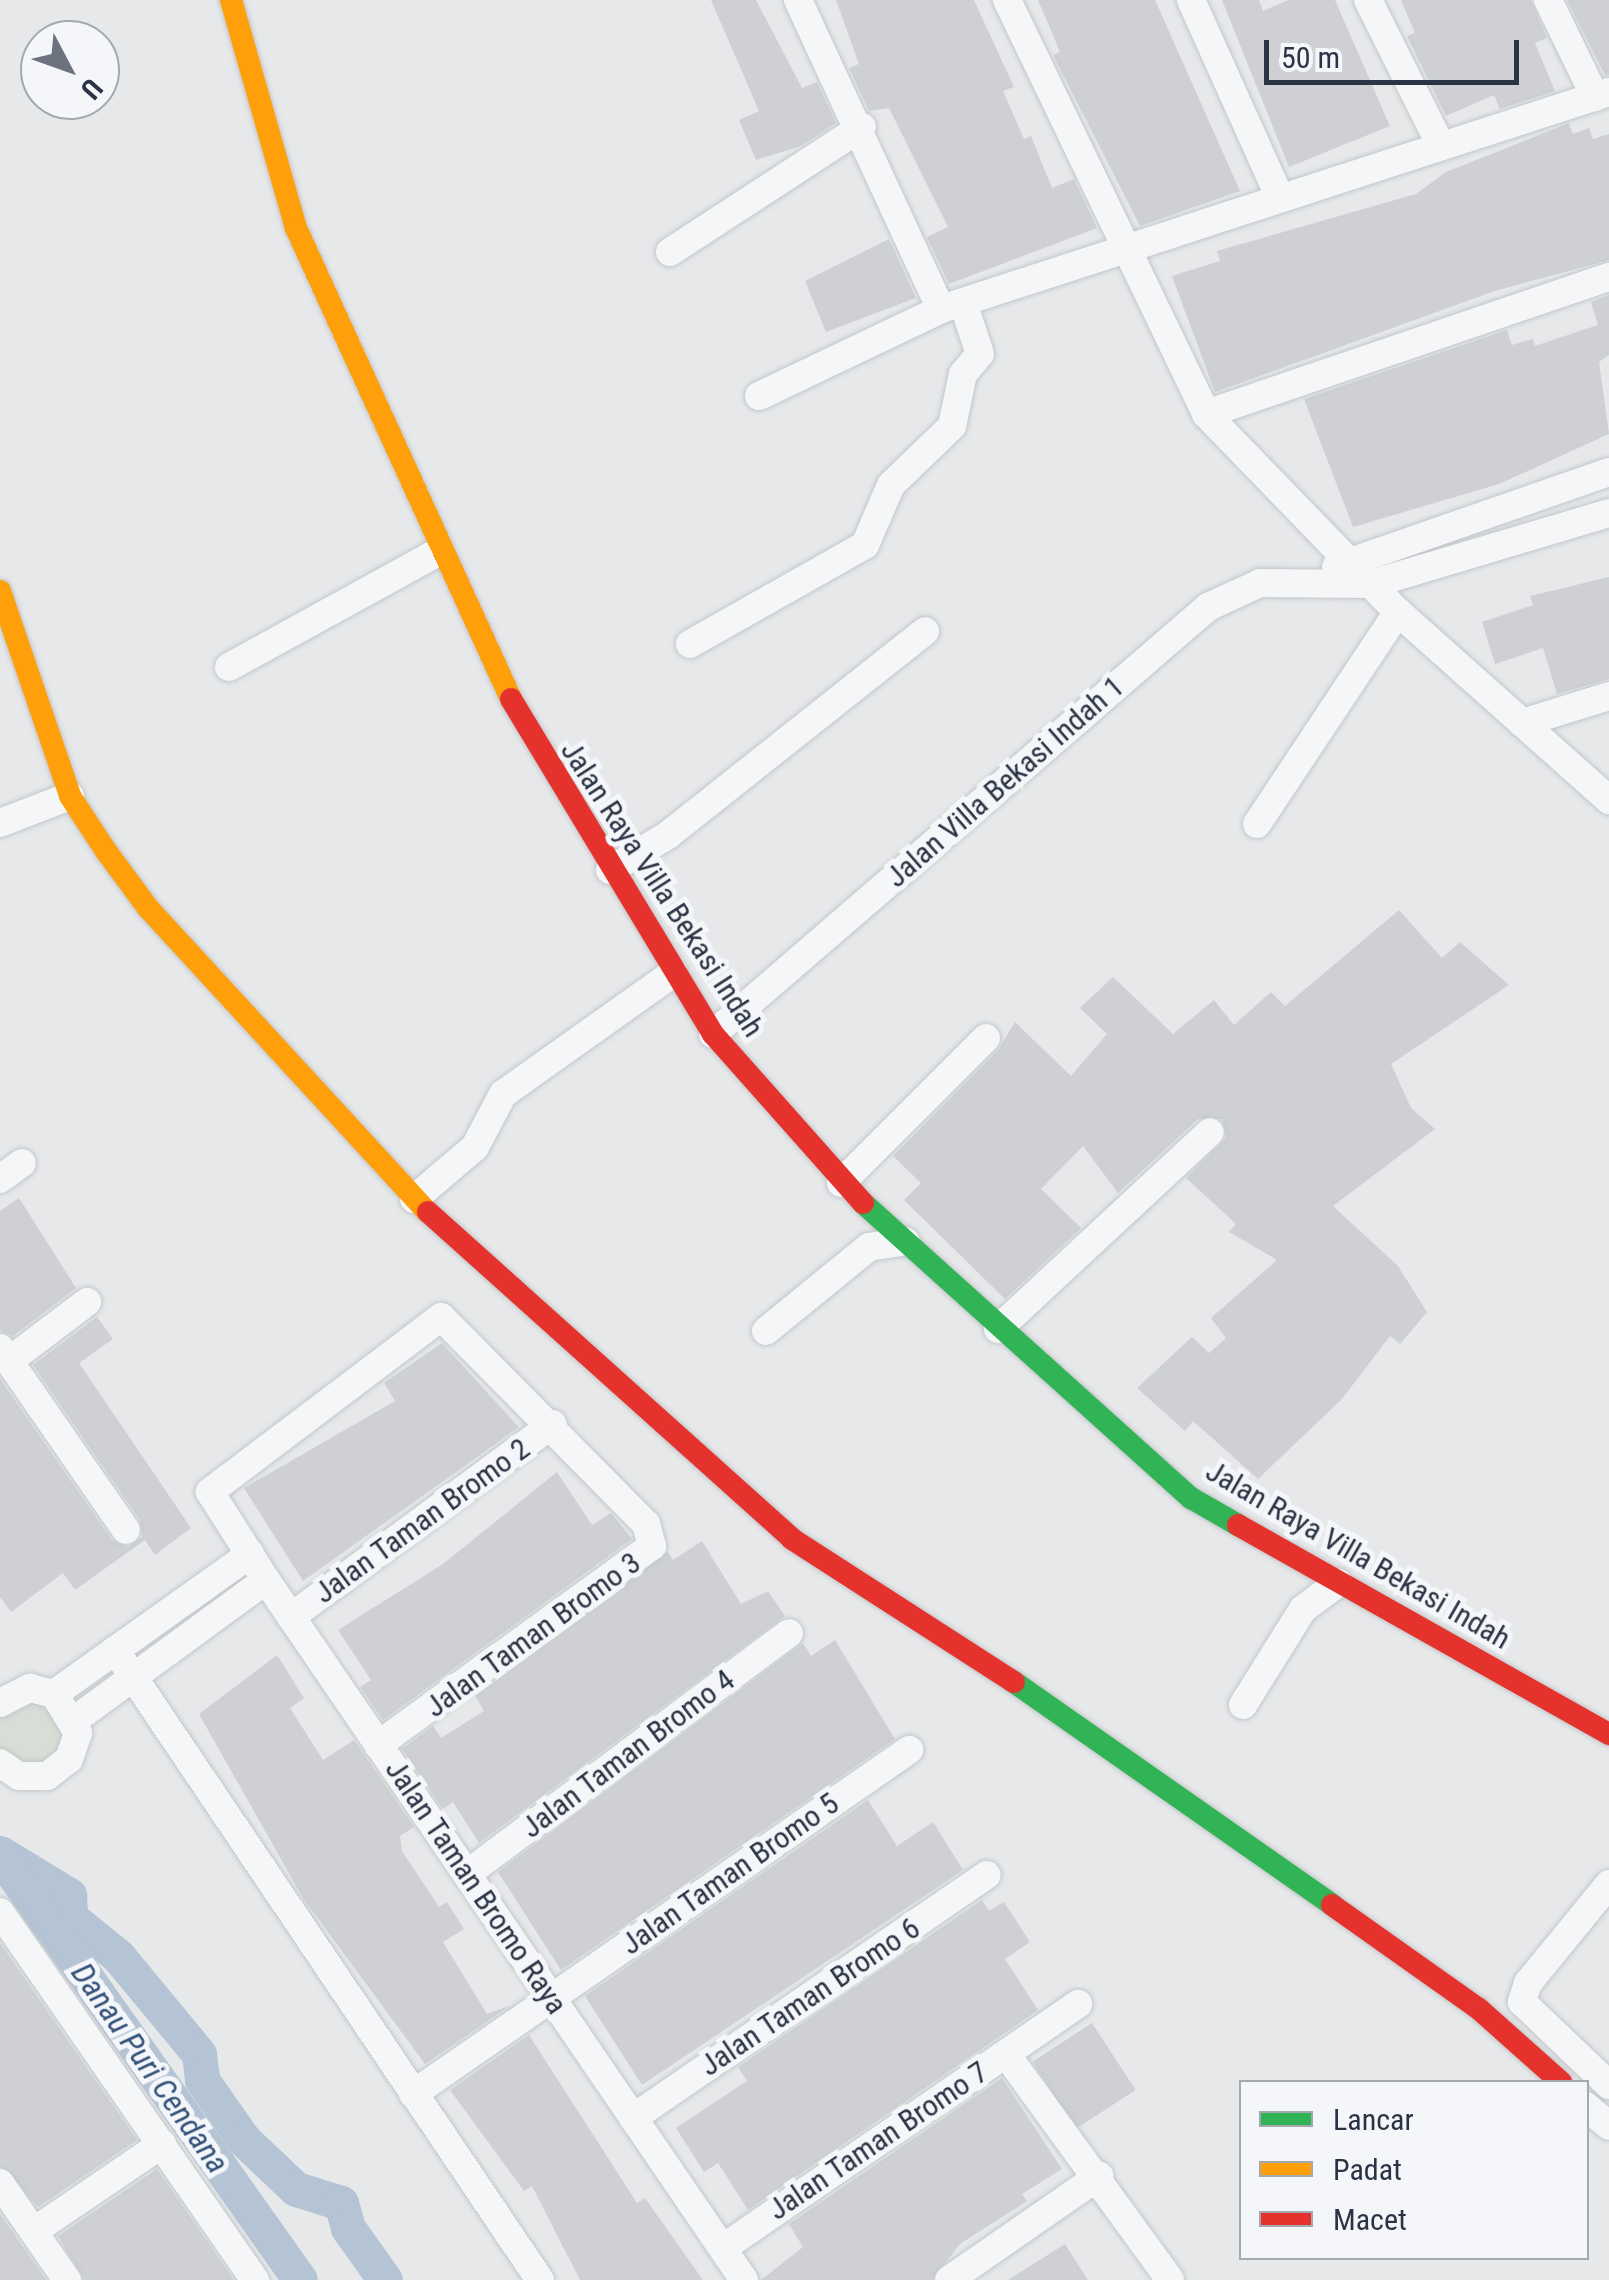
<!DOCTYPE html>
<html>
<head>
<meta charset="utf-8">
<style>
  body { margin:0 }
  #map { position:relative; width:1609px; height:2280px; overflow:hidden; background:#e6e8ea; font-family:"Roboto Condensed",sans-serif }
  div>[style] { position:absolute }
  .green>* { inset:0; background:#d6ded6 }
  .canal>* { height:35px; margin:-17.5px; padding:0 17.5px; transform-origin:17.5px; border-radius:17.5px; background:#b4c4d5 }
  .building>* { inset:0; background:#ced0d3; transform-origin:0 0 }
  .roads { filter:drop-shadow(0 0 2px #c4c6c8) drop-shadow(0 0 2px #c4c6c8) }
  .street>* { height:28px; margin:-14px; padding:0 14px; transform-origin:14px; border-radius:14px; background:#f5f6f7 }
  .fast>* { height:22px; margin:-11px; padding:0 11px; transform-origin:11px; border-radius:11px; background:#30b455 }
  .slow>* { height:22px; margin:-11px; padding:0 11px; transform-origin:11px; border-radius:11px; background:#ff9f0a }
  .jam>* { height:22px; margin:-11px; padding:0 11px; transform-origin:11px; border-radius:11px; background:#e5322d }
  span { translate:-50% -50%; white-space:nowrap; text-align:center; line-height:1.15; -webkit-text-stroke:10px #f4f6f9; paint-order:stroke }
  .street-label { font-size:30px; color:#2b3445 }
  .water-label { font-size:32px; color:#34527a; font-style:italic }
  .legend { position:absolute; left:1239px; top:2080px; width:350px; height:180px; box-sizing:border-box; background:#f4f6f9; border:2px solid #a4a8b1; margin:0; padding:12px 18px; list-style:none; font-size:30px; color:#2b3445 }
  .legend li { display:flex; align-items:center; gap:20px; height:50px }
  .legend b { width:50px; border:2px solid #a4a8b1 }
  .north { position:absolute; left:20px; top:20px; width:100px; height:100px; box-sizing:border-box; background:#f4f6f9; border:2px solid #a4a8b1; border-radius:50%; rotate:131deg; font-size:28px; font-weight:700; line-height:40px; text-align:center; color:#2b3445 }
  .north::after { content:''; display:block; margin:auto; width:35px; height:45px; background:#6c737f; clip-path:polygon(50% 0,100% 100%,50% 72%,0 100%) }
  .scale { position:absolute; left:1264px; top:40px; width:255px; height:45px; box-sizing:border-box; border:5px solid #2b3445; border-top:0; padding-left:12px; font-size:30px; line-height:35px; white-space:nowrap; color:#2b3445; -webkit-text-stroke:8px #f4f6f9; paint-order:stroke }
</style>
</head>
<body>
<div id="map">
  <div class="green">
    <div style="clip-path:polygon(54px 1694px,69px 1759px,0 1775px,0 1703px)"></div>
  </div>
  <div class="canal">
    <div style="left:0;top:1853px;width:81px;rotate:31.3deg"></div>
    <div style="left:69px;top:1895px;width:22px;rotate:87deg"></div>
    <div style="left:70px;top:1917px;width:62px;rotate:39.1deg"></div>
    <div style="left:118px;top:1956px;width:127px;rotate:50.4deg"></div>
    <div style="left:199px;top:2054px;width:26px;rotate:83deg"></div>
    <div style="left:202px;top:2080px;width:73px;rotate:55deg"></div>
    <div style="left:244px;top:2140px;width:71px;rotate:43.3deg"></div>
    <div style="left:296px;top:2189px;width:47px;rotate:17.3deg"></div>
    <div style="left:341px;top:2203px;width:26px;rotate:74deg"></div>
    <div style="left:348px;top:2228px;width:64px;rotate:54.6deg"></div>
    <div style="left:6px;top:1864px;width:509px;rotate:54.75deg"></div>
  </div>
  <div class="building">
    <div style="clip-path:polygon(711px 0,756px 0,802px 88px,817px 82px,836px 123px,801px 146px,756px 160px,739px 120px,759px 111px)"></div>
    <div style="clip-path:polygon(836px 0,974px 0,1014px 87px,1003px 91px,1024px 139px,1031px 136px,1052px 188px,1074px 179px,1097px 228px,949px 284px,927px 237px,948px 227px,889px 108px,869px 111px,849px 68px,859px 64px)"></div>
    <div style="clip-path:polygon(1038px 0,1155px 0,1240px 191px,1140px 226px,1053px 55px,1060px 52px)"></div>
    <div style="clip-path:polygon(1222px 0,1259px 0,1263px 11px,1288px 0,1335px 0,1390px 126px,1289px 167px)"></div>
    <div style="clip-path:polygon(1401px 0,1531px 0,1547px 38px,1535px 43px,1555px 91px,1500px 109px,1494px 95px,1446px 116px,1407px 36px,1415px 33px)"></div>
    <div style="clip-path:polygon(1567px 0,1609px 0,1609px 75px,1605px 75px)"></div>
    <div style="clip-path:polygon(1569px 123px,1573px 134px,1589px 128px,1593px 139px,1609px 134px,1609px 260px,1495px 291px,1215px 392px,1172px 276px,1220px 261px,1217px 251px,1416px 194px,1446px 172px)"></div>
    <div style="clip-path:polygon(889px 239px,916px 298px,826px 332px,805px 281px)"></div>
    <div style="clip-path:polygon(1609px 295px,1609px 355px,1599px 362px,1609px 434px,1499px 484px,1353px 527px,1304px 399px,1507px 330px,1512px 345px,1533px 339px,1535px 346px,1598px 325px,1591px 302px)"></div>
    <div style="clip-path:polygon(1609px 577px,1609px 679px,1557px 694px,1543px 648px,1495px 664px,1482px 622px,1533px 605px,1530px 596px)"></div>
    <div style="clip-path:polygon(1399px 910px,1442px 958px,1460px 942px,1509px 985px,1391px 1064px,1411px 1108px,1435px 1129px,1333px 1206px,1398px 1266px,1427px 1312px,1400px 1344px,1390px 1336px,1342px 1399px,1258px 1479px,1193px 1421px,1185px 1431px,1137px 1388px,1192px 1337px,1209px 1353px,1226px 1338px,1211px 1318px,1277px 1260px,1229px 1232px,1236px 1224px,1186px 1178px,1226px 1138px,1222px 1119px,1198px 1119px,1118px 1193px,1083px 1146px,1041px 1189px,1081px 1228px,1005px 1299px,904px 1200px,921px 1183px,893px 1156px,998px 1050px,1015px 1022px,1071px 1076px,1107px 1034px,1080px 1008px,1113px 977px,1173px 1034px,1214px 1000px,1234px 1025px,1271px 992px,1285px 1006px)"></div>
    <div style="clip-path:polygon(19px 1198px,76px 1288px,13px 1336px,0 1331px,0 1211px)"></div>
    <div style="clip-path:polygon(97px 1317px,113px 1339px,79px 1363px,191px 1528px,155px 1555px,145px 1540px,75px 1590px,63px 1573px,11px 1612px,0 1597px,0 1379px,112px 1540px,128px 1547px,142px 1537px,140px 1520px,33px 1365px)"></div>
    <div style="clip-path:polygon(442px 1343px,519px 1427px,303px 1581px,244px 1488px,395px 1401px,384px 1383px)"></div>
    <div style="clip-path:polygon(557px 1472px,592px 1525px,611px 1513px,632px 1539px,383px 1720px,360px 1687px,371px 1680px,338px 1630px,443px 1564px)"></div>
    <div style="clip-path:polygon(702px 1541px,741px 1604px,768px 1591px,785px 1616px,479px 1843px,453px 1802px,443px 1809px,402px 1749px,433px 1726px,441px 1738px,484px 1711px,475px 1696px,668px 1552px,673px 1560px)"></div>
    <div style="clip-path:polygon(835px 1640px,895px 1739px,561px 1970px,498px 1872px,803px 1643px,811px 1656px)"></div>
    <div style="clip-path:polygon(277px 1655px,304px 1698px,290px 1708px,323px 1760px,354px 1740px,414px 1827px,400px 1836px,402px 1851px,439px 1907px,447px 1902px,464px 1929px,443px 1942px,487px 2014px,511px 2005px,425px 2064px,303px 1898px,199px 1714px)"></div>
    <div style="clip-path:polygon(868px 1800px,897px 1846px,933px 1822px,963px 1870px,642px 2085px,585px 1996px)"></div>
    <div style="clip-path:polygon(982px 1900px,989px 1911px,1004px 1902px,1030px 1942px,1005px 1959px,1038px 2010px,748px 2210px,718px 2163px,704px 2172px,676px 2128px,747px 2081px,738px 2067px)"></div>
    <div style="clip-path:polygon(0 1943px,137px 2140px,38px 2207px,0 2166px)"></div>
    <div style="left:1092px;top:2023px;width:80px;height:71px;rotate:57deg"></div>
    <div style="clip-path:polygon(529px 2035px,637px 2203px,645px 2198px,703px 2280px,580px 2280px,532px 2186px,524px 2191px,450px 2090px)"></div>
    <div style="clip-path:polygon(1002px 2078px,1062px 2169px,1022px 2194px,1027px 2201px,960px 2244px,932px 2280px,761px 2280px,803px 2247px,789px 2224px)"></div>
    <div style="clip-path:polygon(157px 2169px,234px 2280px,84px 2280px,58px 2236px)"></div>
    <div style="clip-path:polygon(0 2214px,46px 2280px,0 2280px)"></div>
    <div style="clip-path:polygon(1065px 2244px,1088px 2280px,1008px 2280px)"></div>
  </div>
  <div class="roads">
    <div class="street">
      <div style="left:798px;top:0;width:340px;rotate:65.2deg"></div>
      <div style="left:1007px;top:0;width:459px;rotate:64.3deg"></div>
      <div style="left:1206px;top:414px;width:276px;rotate:45.9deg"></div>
      <div style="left:1398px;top:612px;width:283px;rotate:41.7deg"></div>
      <div style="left:1191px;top:0;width:217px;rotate:65.8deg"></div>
      <div style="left:1368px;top:0;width:163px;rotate:63.4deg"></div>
      <div style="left:1548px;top:0;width:108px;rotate:64.1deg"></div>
      <div style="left:670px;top:252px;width:229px;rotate:-33.1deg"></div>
      <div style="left:759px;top:396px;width:202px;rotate:-25.5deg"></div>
      <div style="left:941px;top:309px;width:702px;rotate:-18deg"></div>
      <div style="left:1206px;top:414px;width:426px;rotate:-18.8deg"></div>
      <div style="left:1336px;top:567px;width:289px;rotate:-19.2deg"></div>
      <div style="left:690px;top:644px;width:201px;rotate:-29.5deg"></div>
      <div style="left:865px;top:545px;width:65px;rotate:-66.6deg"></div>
      <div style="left:891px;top:485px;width:85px;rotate:-44deg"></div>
      <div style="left:952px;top:426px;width:53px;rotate:-78.1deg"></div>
      <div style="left:963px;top:374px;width:26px;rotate:-50deg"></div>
      <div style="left:980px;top:354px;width:54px;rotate:-108.4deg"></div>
      <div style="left:229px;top:667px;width:239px;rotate:-28.8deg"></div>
      <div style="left:1522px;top:723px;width:91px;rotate:-17.2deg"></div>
      <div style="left:0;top:823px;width:75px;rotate:-21.1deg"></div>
      <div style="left:1257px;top:824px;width:255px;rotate:-56.4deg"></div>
      <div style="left:610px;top:870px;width:68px;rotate:-31.1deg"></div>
      <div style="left:668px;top:835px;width:328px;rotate:-38.4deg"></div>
      <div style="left:713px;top:1034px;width:654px;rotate:-40.78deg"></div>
      <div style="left:1208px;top:607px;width:57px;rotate:-24.8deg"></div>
      <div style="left:1260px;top:583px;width:111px;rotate:0.5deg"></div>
      <div style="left:1371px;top:584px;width:248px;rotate:-16.6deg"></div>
      <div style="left:0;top:1179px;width:27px;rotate:-36deg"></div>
      <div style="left:841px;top:1183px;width:205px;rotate:-45deg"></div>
      <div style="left:414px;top:1199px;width:80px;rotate:-40.4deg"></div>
      <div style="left:475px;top:1147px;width:60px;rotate:-62.2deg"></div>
      <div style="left:503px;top:1094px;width:209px;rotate:-35.4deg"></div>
      <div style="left:998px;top:1329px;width:289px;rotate:-42.9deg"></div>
      <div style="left:766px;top:1331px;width:133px;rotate:-39.2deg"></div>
      <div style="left:869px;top:1247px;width:37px;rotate:-9deg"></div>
      <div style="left:0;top:1348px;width:221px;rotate:55.3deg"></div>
      <div style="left:9px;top:1361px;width:98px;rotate:-37.1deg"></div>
      <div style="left:291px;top:1617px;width:325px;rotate:-36.4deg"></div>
      <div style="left:115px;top:1650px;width:760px;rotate:56deg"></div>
      <div style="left:54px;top:1694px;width:241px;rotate:-35.5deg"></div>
      <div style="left:0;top:1703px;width:34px;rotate:-27deg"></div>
      <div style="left:30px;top:1688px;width:25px;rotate:14deg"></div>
      <div style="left:54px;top:1694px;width:46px;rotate:58.4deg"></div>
      <div style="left:78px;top:1733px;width:28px;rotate:109deg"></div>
      <div style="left:69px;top:1759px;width:28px;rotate:142deg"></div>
      <div style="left:47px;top:1776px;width:28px;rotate:180deg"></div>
      <div style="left:19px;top:1776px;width:23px;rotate:-146deg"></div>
      <div style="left:1243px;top:1705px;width:113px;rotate:-58deg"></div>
      <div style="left:1303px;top:1609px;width:44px;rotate:-36.6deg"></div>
      <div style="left:76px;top:1719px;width:235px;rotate:-36.2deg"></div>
      <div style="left:378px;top:1745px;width:339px;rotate:-36deg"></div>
      <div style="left:652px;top:1546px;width:23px;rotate:-105deg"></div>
      <div style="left:646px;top:1524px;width:291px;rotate:-134.7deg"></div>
      <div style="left:441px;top:1317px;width:290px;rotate:142.9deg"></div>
      <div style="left:210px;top:1492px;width:104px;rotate:57.5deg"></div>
      <div style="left:266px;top:1580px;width:848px;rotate:55.67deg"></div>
      <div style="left:467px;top:1874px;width:402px;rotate:-36.8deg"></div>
      <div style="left:1609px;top:1884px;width:128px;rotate:129.3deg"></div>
      <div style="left:1528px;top:1983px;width:20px;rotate:108deg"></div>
      <div style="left:1522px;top:2002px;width:120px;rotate:43.7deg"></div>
      <div style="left:0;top:1912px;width:448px;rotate:55.3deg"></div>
      <div style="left:1006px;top:2054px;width:279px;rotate:54deg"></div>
      <div style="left:413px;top:2094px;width:604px;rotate:-34.74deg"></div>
      <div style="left:1586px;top:2106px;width:30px;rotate:41deg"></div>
      <div style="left:633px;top:2118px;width:429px;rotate:-34.5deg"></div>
      <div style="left:0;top:2183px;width:118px;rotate:55.4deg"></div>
      <div style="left:34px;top:2231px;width:155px;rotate:-34.2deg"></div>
      <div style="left:723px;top:2248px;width:431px;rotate:-34.5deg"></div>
      <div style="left:949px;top:2280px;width:183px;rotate:-34.7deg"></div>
    </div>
    <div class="fast">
      <div style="left:863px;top:1203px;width:441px;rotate:42deg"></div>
      <div style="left:1191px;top:1498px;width:54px;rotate:29.9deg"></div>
      <div style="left:1014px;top:1682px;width:388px;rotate:35deg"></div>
    </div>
    <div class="slow">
      <div style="left:231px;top:0;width:237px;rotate:74.1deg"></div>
      <div style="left:296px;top:228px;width:518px;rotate:65.46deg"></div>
      <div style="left:0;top:591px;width:217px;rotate:71.1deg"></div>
      <div style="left:70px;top:796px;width:66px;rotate:56.8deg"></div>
      <div style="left:106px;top:851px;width:71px;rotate:53.6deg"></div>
      <div style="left:148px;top:908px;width:413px;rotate:47.4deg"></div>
    </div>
    <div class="jam">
      <div style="left:511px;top:699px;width:391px;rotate:58.9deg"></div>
      <div style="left:713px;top:1034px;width:226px;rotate:48.4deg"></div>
      <div style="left:428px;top:1212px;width:489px;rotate:41.9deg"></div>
      <div style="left:792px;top:1539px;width:264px;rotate:32.8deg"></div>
      <div style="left:1238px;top:1525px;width:426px;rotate:29.4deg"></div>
      <div style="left:1332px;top:1905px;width:180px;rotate:35.3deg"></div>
      <div style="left:1479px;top:2009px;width:110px;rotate:41.7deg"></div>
    </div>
  </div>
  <div class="street-label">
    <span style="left:1005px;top:782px;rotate:-41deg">Jalan Villa Bekasi Indah 1</span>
    <span style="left:662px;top:889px;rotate:57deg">Jalan Raya Villa Bekasi Indah</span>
    <span style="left:422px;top:1521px;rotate:-36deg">Jalan Taman Bromo 2</span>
    <span style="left:1358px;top:1555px;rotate:30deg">Jalan Raya Villa Bekasi Indah</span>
    <span style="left:533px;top:1635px;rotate:-36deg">Jalan Taman Bromo 3</span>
    <span style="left:628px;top:1754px;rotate:-37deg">Jalan Taman Bromo 4</span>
    <span style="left:730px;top:1874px;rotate:-35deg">Jalan Taman Bromo 5</span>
    <span style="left:476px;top:1887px;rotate:56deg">Jalan Taman Bromo Raya</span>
    <span style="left:810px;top:1997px;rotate:-34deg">Jalan Taman Bromo 6</span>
    <span style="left:878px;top:2141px;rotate:-34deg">Jalan Taman Bromo 7</span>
  </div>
  <div class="water-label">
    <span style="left:150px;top:2068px;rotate:55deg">Danau Puri Cendana</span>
  </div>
  <ul class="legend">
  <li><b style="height:12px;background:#30b455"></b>Lancar</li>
  <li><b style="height:12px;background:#ff9f0a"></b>Padat</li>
  <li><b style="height:12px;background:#e5322d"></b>Macet</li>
  </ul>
  <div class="north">U</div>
  <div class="scale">50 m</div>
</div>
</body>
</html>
